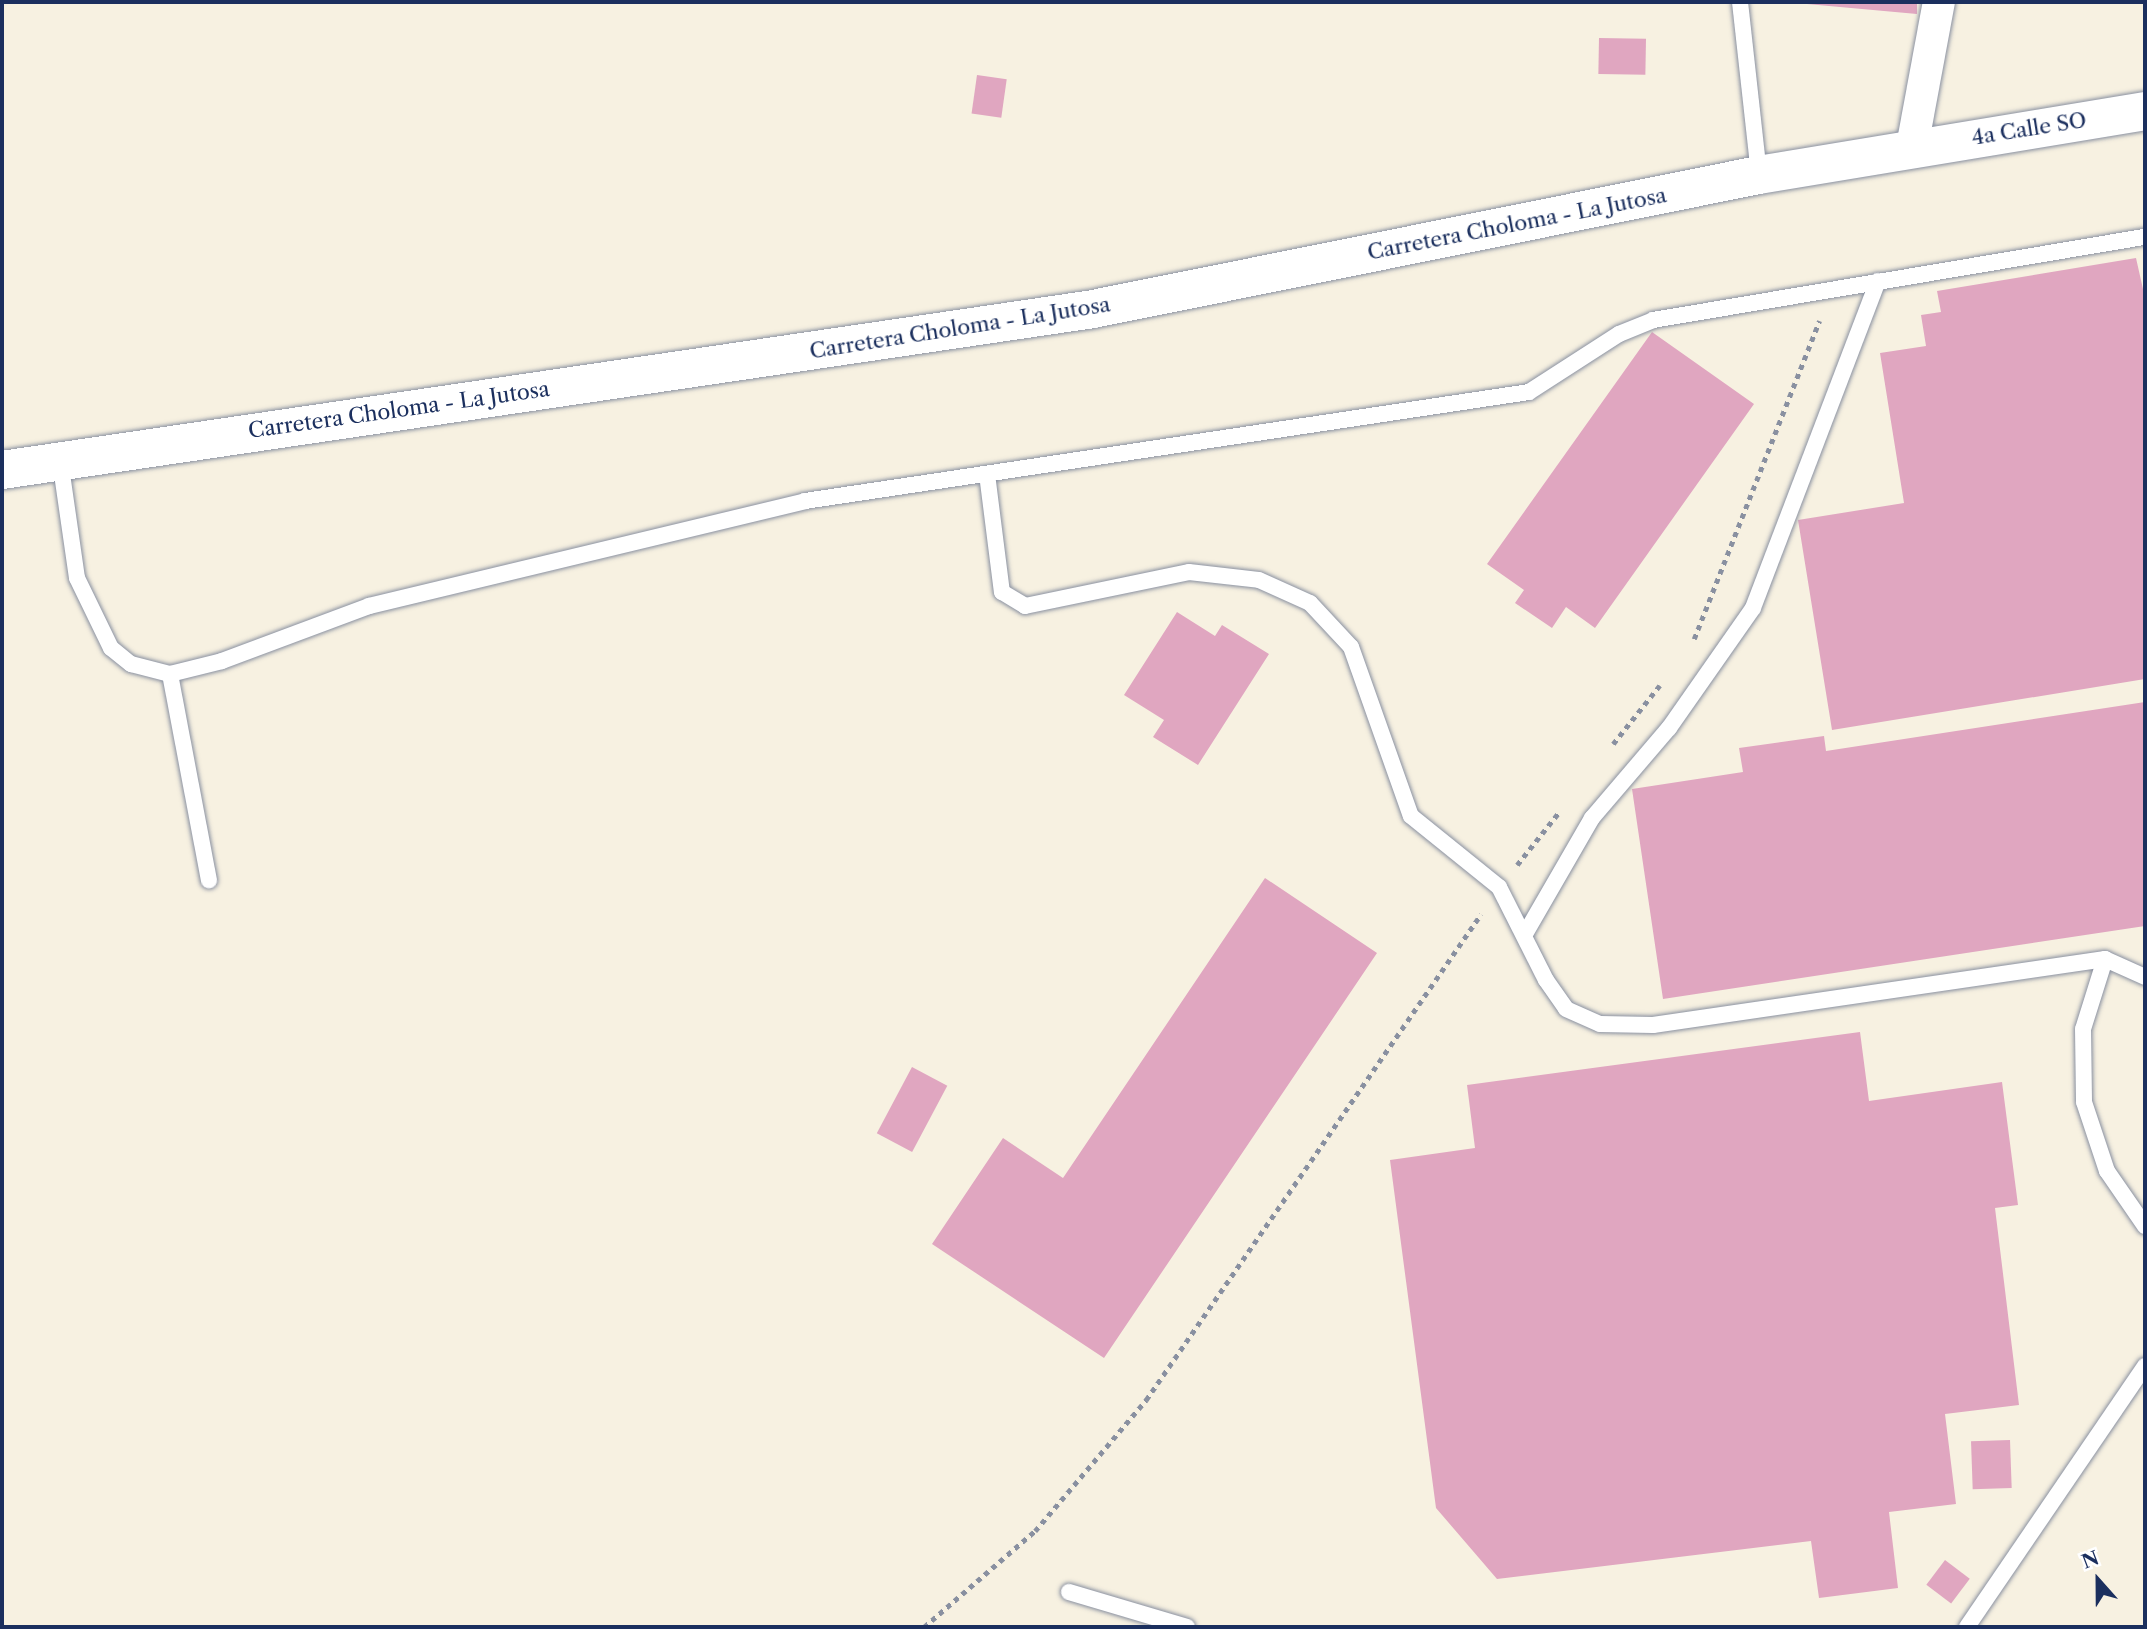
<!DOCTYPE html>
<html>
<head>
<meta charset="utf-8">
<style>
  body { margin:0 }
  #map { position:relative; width:2147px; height:1629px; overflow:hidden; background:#f7f1e1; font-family:"Libre Caslon Text",serif }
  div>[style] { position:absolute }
  .building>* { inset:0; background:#e0a6c0; transform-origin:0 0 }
  .path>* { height:4.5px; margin-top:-2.25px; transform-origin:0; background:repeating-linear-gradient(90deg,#8990a0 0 5px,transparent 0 10px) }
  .roads { filter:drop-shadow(0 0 2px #8990a0) drop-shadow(0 0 2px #8990a0) }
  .service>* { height:16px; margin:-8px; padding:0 8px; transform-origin:8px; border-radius:8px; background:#fff }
  .minor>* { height:32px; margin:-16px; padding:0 16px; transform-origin:16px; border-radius:16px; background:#fff }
  .tertiary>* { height:38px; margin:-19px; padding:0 19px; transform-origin:19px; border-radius:19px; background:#fff }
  span { translate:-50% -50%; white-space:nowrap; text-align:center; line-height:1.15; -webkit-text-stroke:5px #fff; paint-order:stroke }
  .street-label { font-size:21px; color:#1b2f5e }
  .frame { position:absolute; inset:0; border:4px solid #1b2f5e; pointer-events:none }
  .north { position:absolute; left:2063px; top:1545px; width:70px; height:70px; -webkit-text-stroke:5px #fff; paint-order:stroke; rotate:339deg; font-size:19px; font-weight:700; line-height:28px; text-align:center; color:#1b2f5e }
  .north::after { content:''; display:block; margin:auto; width:24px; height:32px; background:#1b2f5e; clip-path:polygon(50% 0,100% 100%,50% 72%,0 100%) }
</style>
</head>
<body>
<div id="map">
  <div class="building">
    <div style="clip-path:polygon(1785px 2px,1917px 2px,1917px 14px)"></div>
    <div style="left:1599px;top:38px;width:47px;height:36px;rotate:1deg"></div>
    <div style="left:977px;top:75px;width:30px;height:39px;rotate:8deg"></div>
    <div style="clip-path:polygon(2136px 258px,2145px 298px,2145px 679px,1832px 730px,1798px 520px,1904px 503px,1880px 353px,1926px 346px,1921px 315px,1941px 312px,1937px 291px)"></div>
    <div style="clip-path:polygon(1652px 332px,1754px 404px,1595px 628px,1566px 607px,1552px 628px,1515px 603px,1524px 590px,1487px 564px)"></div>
    <div style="clip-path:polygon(1177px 612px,1215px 636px,1222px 625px,1269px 654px,1198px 765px,1153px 737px,1164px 720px,1124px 695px)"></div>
    <div style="clip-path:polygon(2145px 702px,2145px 926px,1663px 999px,1632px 789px,1743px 772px,1739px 748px,1824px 736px,1826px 751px)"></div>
    <div style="clip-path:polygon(1265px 878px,1377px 953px,1104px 1358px,932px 1244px,1003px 1138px,1063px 1178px)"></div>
    <div style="clip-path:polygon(1860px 1032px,1869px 1101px,2002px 1082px,2018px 1205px,1995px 1208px,2019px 1405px,1945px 1414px,1956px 1504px,1889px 1512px,1898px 1588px,1819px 1598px,1811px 1541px,1497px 1579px,1436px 1508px,1390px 1160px,1475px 1148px,1467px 1085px)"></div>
    <div style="left:912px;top:1067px;width:40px;height:75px;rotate:28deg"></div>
    <div style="left:2010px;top:1440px;width:48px;height:39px;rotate:88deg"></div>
    <div style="left:1945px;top:1560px;width:31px;height:31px;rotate:37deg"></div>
  </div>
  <div class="path">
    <div style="left:1694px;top:639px;width:342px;rotate:-68.5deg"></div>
    <div style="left:1613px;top:744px;width:75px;rotate:-51.5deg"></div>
    <div style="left:1517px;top:865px;width:69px;rotate:-51.5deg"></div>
    <div style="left:924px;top:1627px;width:147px;rotate:-40.9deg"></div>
    <div style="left:1035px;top:1531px;width:172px;rotate:-49.7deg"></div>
    <div style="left:1146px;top:1400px;width:590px;rotate:-55.42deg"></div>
  </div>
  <div class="roads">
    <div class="service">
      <div style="left:1740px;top:2px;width:174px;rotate:83.7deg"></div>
      <div style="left:60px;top:460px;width:119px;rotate:81.8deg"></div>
      <div style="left:77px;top:578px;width:78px;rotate:64.1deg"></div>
      <div style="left:111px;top:648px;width:26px;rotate:39deg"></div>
      <div style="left:131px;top:664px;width:40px;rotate:14.4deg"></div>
      <div style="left:170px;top:674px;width:54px;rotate:-14deg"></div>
      <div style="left:222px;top:661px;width:157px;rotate:-20.5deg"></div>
      <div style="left:369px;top:606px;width:448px;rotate:-13.5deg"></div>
      <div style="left:805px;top:501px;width:732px;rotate:-8.56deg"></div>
      <div style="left:1529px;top:392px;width:107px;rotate:-32.8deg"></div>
      <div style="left:1619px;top:334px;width:37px;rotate:-22deg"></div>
      <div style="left:1653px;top:320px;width:499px;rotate:-9.6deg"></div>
      <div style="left:987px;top:474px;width:119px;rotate:82.8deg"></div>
      <div style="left:1002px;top:592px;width:27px;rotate:31deg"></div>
      <div style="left:1025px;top:606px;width:167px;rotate:-11.7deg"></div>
      <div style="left:1189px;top:572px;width:70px;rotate:6.5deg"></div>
      <div style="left:1259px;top:580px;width:56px;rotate:24.3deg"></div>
      <div style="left:1310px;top:603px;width:60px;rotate:47deg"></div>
      <div style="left:1351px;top:647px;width:179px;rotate:70.5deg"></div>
      <div style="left:1411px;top:816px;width:113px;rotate:38.9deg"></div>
      <div style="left:1499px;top:887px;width:104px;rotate:63.2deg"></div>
      <div style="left:1546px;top:980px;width:35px;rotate:55deg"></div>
      <div style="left:1566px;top:1009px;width:37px;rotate:24deg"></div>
      <div style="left:1600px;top:1024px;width:53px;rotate:1.1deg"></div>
      <div style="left:1653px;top:1025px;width:457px;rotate:-8.3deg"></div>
      <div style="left:2105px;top:959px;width:44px;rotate:24.2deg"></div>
      <div style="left:170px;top:674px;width:210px;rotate:79.3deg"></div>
      <div style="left:1525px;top:934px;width:134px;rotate:-60deg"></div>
      <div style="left:1592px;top:818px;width:118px;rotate:-49.5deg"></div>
      <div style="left:1669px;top:728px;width:146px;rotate:-55deg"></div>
      <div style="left:1753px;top:608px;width:350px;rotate:-69.1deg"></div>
      <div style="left:2105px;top:959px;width:73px;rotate:107.4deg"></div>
      <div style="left:2083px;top:1029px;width:73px;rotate:89.2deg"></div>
      <div style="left:2084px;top:1102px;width:73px;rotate:71.6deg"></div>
      <div style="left:2107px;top:1171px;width:67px;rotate:55.4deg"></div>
      <div style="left:1069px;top:1592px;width:123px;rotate:16.5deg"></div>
      <div style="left:1967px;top:1627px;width:316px;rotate:-55.7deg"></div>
    </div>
    <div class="minor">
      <div style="left:1912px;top:147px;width:147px;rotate:-79.5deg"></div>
    </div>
    <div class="tertiary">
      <div style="left:2px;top:470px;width:1103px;rotate:-8.39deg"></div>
      <div style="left:1093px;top:309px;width:679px;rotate:-11.38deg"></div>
      <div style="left:1759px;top:175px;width:391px;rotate:-9.4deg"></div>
    </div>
  </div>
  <div class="street-label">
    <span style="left:2029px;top:129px;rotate:-9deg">4a Calle SO</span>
    <span style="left:1517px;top:224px;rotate:-11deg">Carretera Choloma - La Jutosa</span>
    <span style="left:960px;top:328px;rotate:-9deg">Carretera Choloma - La Jutosa</span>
    <span style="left:399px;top:410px;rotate:-8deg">Carretera Choloma - La Jutosa</span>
  </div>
  <div class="frame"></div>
  <div class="north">N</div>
</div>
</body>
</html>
